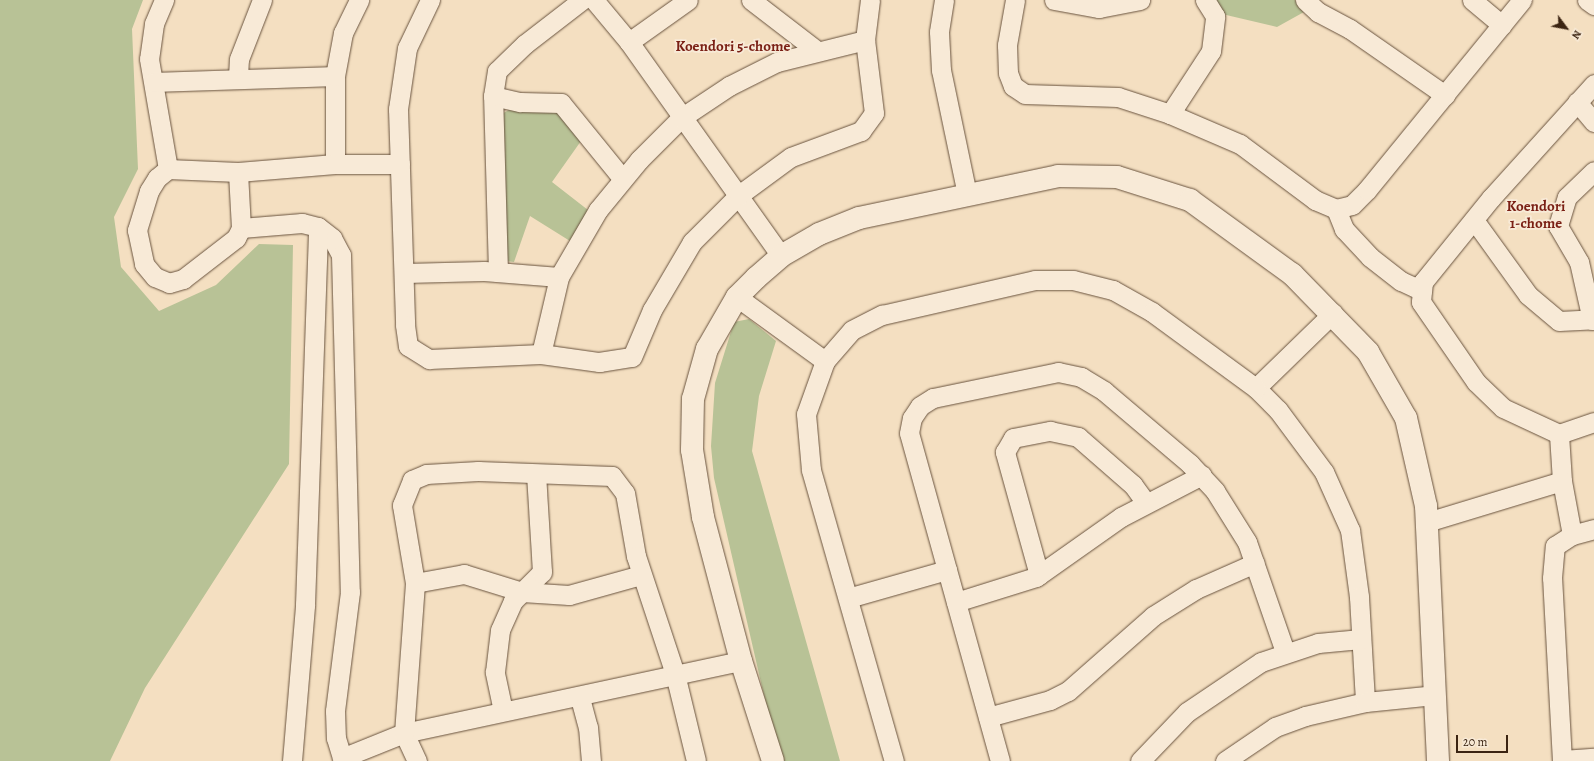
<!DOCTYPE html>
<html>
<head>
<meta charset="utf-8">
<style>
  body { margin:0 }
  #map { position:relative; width:1594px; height:761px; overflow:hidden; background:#f4dfc1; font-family:Alegreya,serif }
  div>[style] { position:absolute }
  .green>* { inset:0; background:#b8c296 }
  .roads { filter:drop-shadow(0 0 1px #69533e) drop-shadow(0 0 1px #69533e) }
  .minor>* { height:19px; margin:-9.5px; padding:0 9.5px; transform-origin:9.5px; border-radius:9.5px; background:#f8ead7 }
  .tertiary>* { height:22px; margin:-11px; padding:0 11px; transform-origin:11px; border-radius:11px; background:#f8ead7 }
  span { translate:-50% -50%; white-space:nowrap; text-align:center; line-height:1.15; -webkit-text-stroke:3.5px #f8ead7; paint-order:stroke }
  .neighbourhood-label { font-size:15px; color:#7a1f14; font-weight:700 }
  .north { position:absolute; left:1546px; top:8px; width:40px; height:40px; -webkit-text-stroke:3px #f8ead7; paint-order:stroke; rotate:122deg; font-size:11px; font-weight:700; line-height:16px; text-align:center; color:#3b2412 }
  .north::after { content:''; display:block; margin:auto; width:14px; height:18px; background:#3b2412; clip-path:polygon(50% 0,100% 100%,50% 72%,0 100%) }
  .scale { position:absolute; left:1456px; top:735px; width:52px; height:18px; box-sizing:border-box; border:2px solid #3b2412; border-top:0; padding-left:5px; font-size:12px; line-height:14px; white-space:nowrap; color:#3b2412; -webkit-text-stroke:3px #f8ead7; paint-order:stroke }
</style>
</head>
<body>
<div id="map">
  <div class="green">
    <div style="clip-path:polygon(0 0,143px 0,132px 29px,138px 169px,114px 217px,121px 267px,159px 311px,216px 285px,259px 244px,293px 245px,289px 464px,145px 688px,110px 761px,0 761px)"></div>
    <div style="clip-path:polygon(1213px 0,1295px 0,1304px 12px,1277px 27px,1222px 14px)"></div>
    <div style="clip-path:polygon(512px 108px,556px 110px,581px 141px,552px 182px,588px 210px,570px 241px,530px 216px,514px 262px,505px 261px,500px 115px)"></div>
    <div style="clip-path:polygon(749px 319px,776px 341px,759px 396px,752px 451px,840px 761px,779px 761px,714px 478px,711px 446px,715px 383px,734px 322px)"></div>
  </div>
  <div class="roads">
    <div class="minor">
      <div style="left:164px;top:0;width:26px;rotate:113deg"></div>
      <div style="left:154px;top:24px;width:35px;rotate:98deg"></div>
      <div style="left:149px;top:59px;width:112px;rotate:80.2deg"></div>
      <div style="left:168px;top:169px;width:14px;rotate:141deg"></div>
      <div style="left:157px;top:178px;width:15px;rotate:122deg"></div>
      <div style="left:149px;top:191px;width:41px;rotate:107.1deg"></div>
      <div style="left:137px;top:230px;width:35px;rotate:78deg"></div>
      <div style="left:144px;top:264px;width:17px;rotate:50deg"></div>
      <div style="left:155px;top:277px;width:15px;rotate:23deg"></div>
      <div style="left:169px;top:283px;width:15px;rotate:-16deg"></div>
      <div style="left:183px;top:279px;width:67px;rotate:-37.7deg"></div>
      <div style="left:236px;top:238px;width:11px;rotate:-63deg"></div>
      <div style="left:241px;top:228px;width:56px;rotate:-93.1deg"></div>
      <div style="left:430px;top:0;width:53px;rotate:115.6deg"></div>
      <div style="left:407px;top:48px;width:62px;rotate:98.4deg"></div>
      <div style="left:398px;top:109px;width:216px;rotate:88.1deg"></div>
      <div style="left:405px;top:325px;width:21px;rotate:82deg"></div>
      <div style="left:408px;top:346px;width:25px;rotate:32deg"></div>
      <div style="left:429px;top:359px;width:112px;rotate:-2.6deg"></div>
      <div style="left:541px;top:354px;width:79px;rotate:-76.8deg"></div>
      <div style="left:559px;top:277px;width:78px;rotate:-59.8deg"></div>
      <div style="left:598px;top:210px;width:65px;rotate:-50.6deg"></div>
      <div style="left:639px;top:160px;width:59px;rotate:-45deg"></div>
      <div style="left:681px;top:118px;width:58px;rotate:-33.7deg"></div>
      <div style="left:729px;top:86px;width:54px;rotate:-26.6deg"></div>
      <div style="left:777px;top:62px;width:91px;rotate:-14deg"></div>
      <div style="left:865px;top:40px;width:40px;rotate:-82.9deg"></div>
      <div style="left:594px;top:0;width:55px;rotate:50.2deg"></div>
      <div style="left:629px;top:42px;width:262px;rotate:54.6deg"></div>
      <div style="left:751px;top:0;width:82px;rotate:37.6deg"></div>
      <div style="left:944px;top:0;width:32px;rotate:99deg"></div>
      <div style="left:939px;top:32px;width:38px;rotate:87deg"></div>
      <div style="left:941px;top:70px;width:127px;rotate:78.2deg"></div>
      <div style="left:1015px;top:0;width:46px;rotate:100.1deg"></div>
      <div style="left:1007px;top:45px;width:28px;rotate:88deg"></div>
      <div style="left:1008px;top:73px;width:14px;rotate:69deg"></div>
      <div style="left:1013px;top:86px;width:14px;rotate:34deg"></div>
      <div style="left:1025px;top:94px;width:93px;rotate:1.8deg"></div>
      <div style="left:1118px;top:97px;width:55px;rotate:18.1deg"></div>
      <div style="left:1170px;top:114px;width:76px;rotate:23.2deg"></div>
      <div style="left:1240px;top:144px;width:94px;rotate:36.7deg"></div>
      <div style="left:1315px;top:200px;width:23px;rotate:23deg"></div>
      <div style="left:1336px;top:209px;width:16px;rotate:-14deg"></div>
      <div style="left:1352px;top:205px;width:21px;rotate:-45deg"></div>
      <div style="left:1367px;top:190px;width:245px;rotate:-50.8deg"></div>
      <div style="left:1054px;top:0;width:46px;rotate:10.1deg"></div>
      <div style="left:1099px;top:8px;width:42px;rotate:-11deg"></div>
      <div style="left:1305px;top:0;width:18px;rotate:43deg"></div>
      <div style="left:1318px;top:12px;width:36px;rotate:28deg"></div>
      <div style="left:1350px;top:29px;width:116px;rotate:34.8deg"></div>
      <div style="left:1472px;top:0;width:39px;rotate:40deg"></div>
      <div style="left:1587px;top:0;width:9px;rotate:36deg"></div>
      <div style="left:629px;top:42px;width:72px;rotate:-35.4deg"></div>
      <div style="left:238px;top:77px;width:18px;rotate:-87deg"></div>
      <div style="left:239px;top:59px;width:63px;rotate:-68.7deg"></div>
      <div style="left:154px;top:82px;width:181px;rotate:-1.9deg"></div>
      <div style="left:1594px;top:84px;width:154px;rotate:132.1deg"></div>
      <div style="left:1491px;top:198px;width:108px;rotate:129deg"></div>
      <div style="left:1423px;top:282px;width:20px;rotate:96deg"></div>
      <div style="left:1421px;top:302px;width:97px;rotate:55.5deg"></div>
      <div style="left:1476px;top:382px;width:37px;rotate:44deg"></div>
      <div style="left:1503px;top:408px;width:62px;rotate:24.9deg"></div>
      <div style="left:1559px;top:434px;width:37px;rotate:-19deg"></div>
      <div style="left:493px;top:96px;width:28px;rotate:13deg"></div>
      <div style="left:520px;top:102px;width:41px;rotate:1.4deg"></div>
      <div style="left:561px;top:103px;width:97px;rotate:50.9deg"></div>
      <div style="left:1577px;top:102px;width:26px;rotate:50deg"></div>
      <div style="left:1170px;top:114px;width:75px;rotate:-56.9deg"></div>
      <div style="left:1211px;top:51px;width:35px;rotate:-83deg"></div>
      <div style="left:1215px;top:16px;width:19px;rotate:-122deg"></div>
      <div style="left:335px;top:164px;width:88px;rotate:-90deg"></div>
      <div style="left:335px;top:76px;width:44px;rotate:-79.5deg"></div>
      <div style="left:343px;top:33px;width:37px;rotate:-64deg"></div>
      <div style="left:168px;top:169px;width:70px;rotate:2.5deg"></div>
      <div style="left:238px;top:172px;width:97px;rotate:-4.7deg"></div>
      <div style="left:335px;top:164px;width:65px"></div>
      <div style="left:1336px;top:209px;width:22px;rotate:68deg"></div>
      <div style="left:1344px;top:229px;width:38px;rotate:47deg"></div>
      <div style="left:1370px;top:257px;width:39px;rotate:38deg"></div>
      <div style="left:1401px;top:281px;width:23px;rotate:25deg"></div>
      <div style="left:1474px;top:220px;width:92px;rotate:54.2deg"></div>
      <div style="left:1528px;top:295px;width:40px;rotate:40deg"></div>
      <div style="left:1559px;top:321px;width:35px;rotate:-3deg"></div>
      <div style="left:241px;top:228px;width:61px;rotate:-4.7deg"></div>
      <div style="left:302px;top:223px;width:16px;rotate:14deg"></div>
      <div style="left:318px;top:227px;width:18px;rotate:38deg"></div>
      <div style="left:332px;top:238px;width:19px;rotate:62deg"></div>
      <div style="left:341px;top:255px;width:337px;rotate:88.5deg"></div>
      <div style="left:350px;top:592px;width:120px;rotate:97.2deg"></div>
      <div style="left:335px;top:711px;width:27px;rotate:88deg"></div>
      <div style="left:336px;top:738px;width:21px;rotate:73deg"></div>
      <div style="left:342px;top:758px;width:67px;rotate:-22deg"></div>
      <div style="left:404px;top:733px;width:345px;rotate:-12.1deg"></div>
      <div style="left:498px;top:272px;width:176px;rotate:-91.6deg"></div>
      <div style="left:493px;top:96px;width:25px;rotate:-81deg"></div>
      <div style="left:497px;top:71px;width:39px;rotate:-44deg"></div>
      <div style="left:525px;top:44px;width:72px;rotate:-37.7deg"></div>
      <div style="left:405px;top:273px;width:79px;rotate:-1.5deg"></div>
      <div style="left:484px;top:271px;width:75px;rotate:4.6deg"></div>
      <div style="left:737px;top:297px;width:109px;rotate:36deg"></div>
      <div style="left:825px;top:361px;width:56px;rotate:109.7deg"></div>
      <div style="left:806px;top:414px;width:56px;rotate:84.9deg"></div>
      <div style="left:811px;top:470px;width:303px;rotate:74.1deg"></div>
      <div style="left:1333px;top:313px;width:107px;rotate:135.8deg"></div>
      <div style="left:1256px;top:388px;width:31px;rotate:45deg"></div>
      <div style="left:1278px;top:410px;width:77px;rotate:53.4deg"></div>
      <div style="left:1324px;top:472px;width:64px;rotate:65.9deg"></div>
      <div style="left:1350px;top:530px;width:68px;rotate:82.3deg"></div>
      <div style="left:1359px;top:597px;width:105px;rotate:86.7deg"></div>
      <div style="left:1592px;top:320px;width:59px;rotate:-102.6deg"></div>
      <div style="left:1579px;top:262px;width:42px;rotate:-120.3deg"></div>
      <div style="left:1558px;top:226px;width:30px;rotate:-73deg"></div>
      <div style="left:1567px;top:197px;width:37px;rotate:-44deg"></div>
      <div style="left:541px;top:354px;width:59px;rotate:7.9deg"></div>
      <div style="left:599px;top:362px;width:33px;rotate:-9deg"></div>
      <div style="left:632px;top:357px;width:51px;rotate:-66.9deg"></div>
      <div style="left:652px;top:310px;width:79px;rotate:-59.5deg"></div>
      <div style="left:692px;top:242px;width:66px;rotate:-45deg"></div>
      <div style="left:739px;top:195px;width:64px;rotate:-36.2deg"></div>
      <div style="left:791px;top:157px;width:75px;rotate:-20.4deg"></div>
      <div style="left:861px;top:131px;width:22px;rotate:-54deg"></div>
      <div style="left:874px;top:113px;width:74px;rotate:-97deg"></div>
      <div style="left:825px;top:361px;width:41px;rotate:-48.9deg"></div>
      <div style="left:852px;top:330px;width:34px;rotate:-27deg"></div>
      <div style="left:882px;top:315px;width:157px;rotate:-12.9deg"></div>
      <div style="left:1035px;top:280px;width:38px"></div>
      <div style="left:1073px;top:280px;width:41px;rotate:14deg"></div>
      <div style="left:1113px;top:290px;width:45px;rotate:29.4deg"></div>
      <div style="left:1152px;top:312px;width:129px;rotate:36.2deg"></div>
      <div style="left:1427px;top:522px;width:141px;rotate:-16.9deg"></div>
      <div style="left:1562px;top:481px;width:47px;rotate:-93.7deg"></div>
      <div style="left:1572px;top:535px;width:23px;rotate:-15deg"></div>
      <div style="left:1039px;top:575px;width:128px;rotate:-105.5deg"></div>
      <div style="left:1005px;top:452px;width:16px;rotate:-60deg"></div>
      <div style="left:1013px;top:438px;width:38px;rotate:-11deg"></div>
      <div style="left:1050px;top:431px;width:29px;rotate:12deg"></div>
      <div style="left:1078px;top:437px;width:73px;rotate:41.1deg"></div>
      <div style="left:1133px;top:485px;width:22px;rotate:54deg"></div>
      <div style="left:415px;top:583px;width:50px;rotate:-10.4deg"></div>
      <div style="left:464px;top:574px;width:61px;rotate:17.2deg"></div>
      <div style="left:522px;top:592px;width:47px;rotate:3.7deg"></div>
      <div style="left:569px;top:595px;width:75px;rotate:-15.5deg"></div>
      <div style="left:848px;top:598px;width:103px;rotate:-15.8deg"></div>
      <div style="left:956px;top:602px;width:84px;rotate:-17.4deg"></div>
      <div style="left:1036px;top:577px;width:104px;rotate:-35.2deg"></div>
      <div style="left:1121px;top:517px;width:91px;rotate:-27.4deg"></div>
      <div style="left:580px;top:698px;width:30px;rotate:75deg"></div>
      <div style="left:588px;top:727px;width:34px;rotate:85deg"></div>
      <div style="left:503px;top:711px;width:40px;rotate:-102deg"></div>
      <div style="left:495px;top:672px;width:42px;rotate:-83.2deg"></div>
      <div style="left:500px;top:630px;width:32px;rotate:-66deg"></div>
      <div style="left:513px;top:601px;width:41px;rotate:-45deg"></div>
      <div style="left:542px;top:572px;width:97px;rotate:-93.5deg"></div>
      <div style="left:988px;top:717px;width:64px;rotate:-15.3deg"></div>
      <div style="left:1050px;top:700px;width:20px;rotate:-27deg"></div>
      <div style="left:1068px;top:691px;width:113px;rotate:-41.4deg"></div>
      <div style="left:1153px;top:616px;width:51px;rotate:-32.1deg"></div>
      <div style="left:1196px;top:589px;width:64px;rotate:-23.8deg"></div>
      <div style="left:1562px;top:760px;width:32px;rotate:-4deg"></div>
      <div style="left:292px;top:761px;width:157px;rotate:-85.2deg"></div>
      <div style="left:305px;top:605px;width:378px;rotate:-88deg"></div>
      <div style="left:417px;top:761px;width:31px;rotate:-115deg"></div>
      <div style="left:404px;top:733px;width:150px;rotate:-85.8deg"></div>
      <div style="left:415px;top:583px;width:79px;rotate:-99.5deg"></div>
      <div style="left:402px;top:505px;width:27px;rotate:-68deg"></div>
      <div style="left:412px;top:480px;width:15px;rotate:-23deg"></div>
      <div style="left:426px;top:474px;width:52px;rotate:-3.3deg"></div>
      <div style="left:478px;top:471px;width:134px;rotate:2.1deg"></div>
      <div style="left:612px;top:476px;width:21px;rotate:53deg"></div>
      <div style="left:625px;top:493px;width:64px;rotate:80.1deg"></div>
      <div style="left:636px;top:556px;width:124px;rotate:71.7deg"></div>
      <div style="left:675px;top:674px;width:89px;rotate:76.4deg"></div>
      <div style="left:1000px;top:761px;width:340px;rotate:-105.5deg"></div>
      <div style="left:909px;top:433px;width:15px;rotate:-79deg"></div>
      <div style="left:912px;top:418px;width:14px;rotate:-56deg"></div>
      <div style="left:920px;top:406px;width:15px;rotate:-32deg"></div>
      <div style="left:933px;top:398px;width:128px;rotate:-11.7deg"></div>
      <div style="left:1058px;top:372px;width:24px;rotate:12deg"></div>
      <div style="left:1081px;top:377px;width:27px;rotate:31deg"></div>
      <div style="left:1104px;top:391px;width:113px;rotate:40.3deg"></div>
      <div style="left:1190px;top:464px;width:37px;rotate:47deg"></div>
      <div style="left:1215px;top:491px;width:60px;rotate:57.9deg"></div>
      <div style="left:1247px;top:542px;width:116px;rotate:70.9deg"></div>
      <div style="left:1140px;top:761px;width:68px;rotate:-46.2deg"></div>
      <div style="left:1187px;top:712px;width:89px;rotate:-34deg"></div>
      <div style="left:1261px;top:662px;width:60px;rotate:-18.4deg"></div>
      <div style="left:1318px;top:643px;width:43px;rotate:-5.3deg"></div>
      <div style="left:1225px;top:761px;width:60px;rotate:-34.2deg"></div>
      <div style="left:1275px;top:727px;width:32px;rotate:-20deg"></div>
      <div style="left:1305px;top:716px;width:62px;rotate:-13.1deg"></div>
      <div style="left:1365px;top:702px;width:70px;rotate:-5.7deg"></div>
      <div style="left:1562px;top:761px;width:183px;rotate:-93.1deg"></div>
      <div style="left:1552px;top:578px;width:32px;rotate:-85deg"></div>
      <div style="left:1555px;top:546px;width:20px;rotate:-33deg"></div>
      <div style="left:1572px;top:535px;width:55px;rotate:-100.5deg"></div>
    </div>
    <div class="tertiary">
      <div style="left:773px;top:761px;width:105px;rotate:-107.7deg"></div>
      <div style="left:741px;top:661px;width:149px;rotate:-104.8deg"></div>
      <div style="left:703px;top:517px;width:68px;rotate:-99.3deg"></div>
      <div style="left:692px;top:450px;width:51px;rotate:-88.9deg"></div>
      <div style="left:693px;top:399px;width:52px;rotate:-74.4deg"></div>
      <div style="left:707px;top:349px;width:60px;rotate:-60deg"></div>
      <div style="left:737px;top:297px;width:27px;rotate:-45deg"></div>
      <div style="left:756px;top:278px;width:33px;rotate:-41deg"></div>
      <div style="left:781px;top:256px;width:44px;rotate:-30.1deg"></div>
      <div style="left:819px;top:234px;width:43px;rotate:-21.8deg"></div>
      <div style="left:859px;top:218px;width:203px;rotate:-11.9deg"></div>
      <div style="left:1058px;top:176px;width:59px;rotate:1deg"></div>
      <div style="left:1117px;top:177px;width:77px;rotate:17.5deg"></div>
      <div style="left:1190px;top:200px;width:126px;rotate:36deg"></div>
      <div style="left:1292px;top:274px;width:109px;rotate:45.7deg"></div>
      <div style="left:1368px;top:352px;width:76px;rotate:60.1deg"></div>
      <div style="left:1406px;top:418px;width:90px;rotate:77.2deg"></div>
      <div style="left:1426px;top:506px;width:255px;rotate:87.3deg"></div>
    </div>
  </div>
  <div class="neighbourhood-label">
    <span style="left:733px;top:47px">Koendori 5-chome</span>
    <span style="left:1536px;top:215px">Koendori<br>1-chome</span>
  </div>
  <div class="north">N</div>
  <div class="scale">20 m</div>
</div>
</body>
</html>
